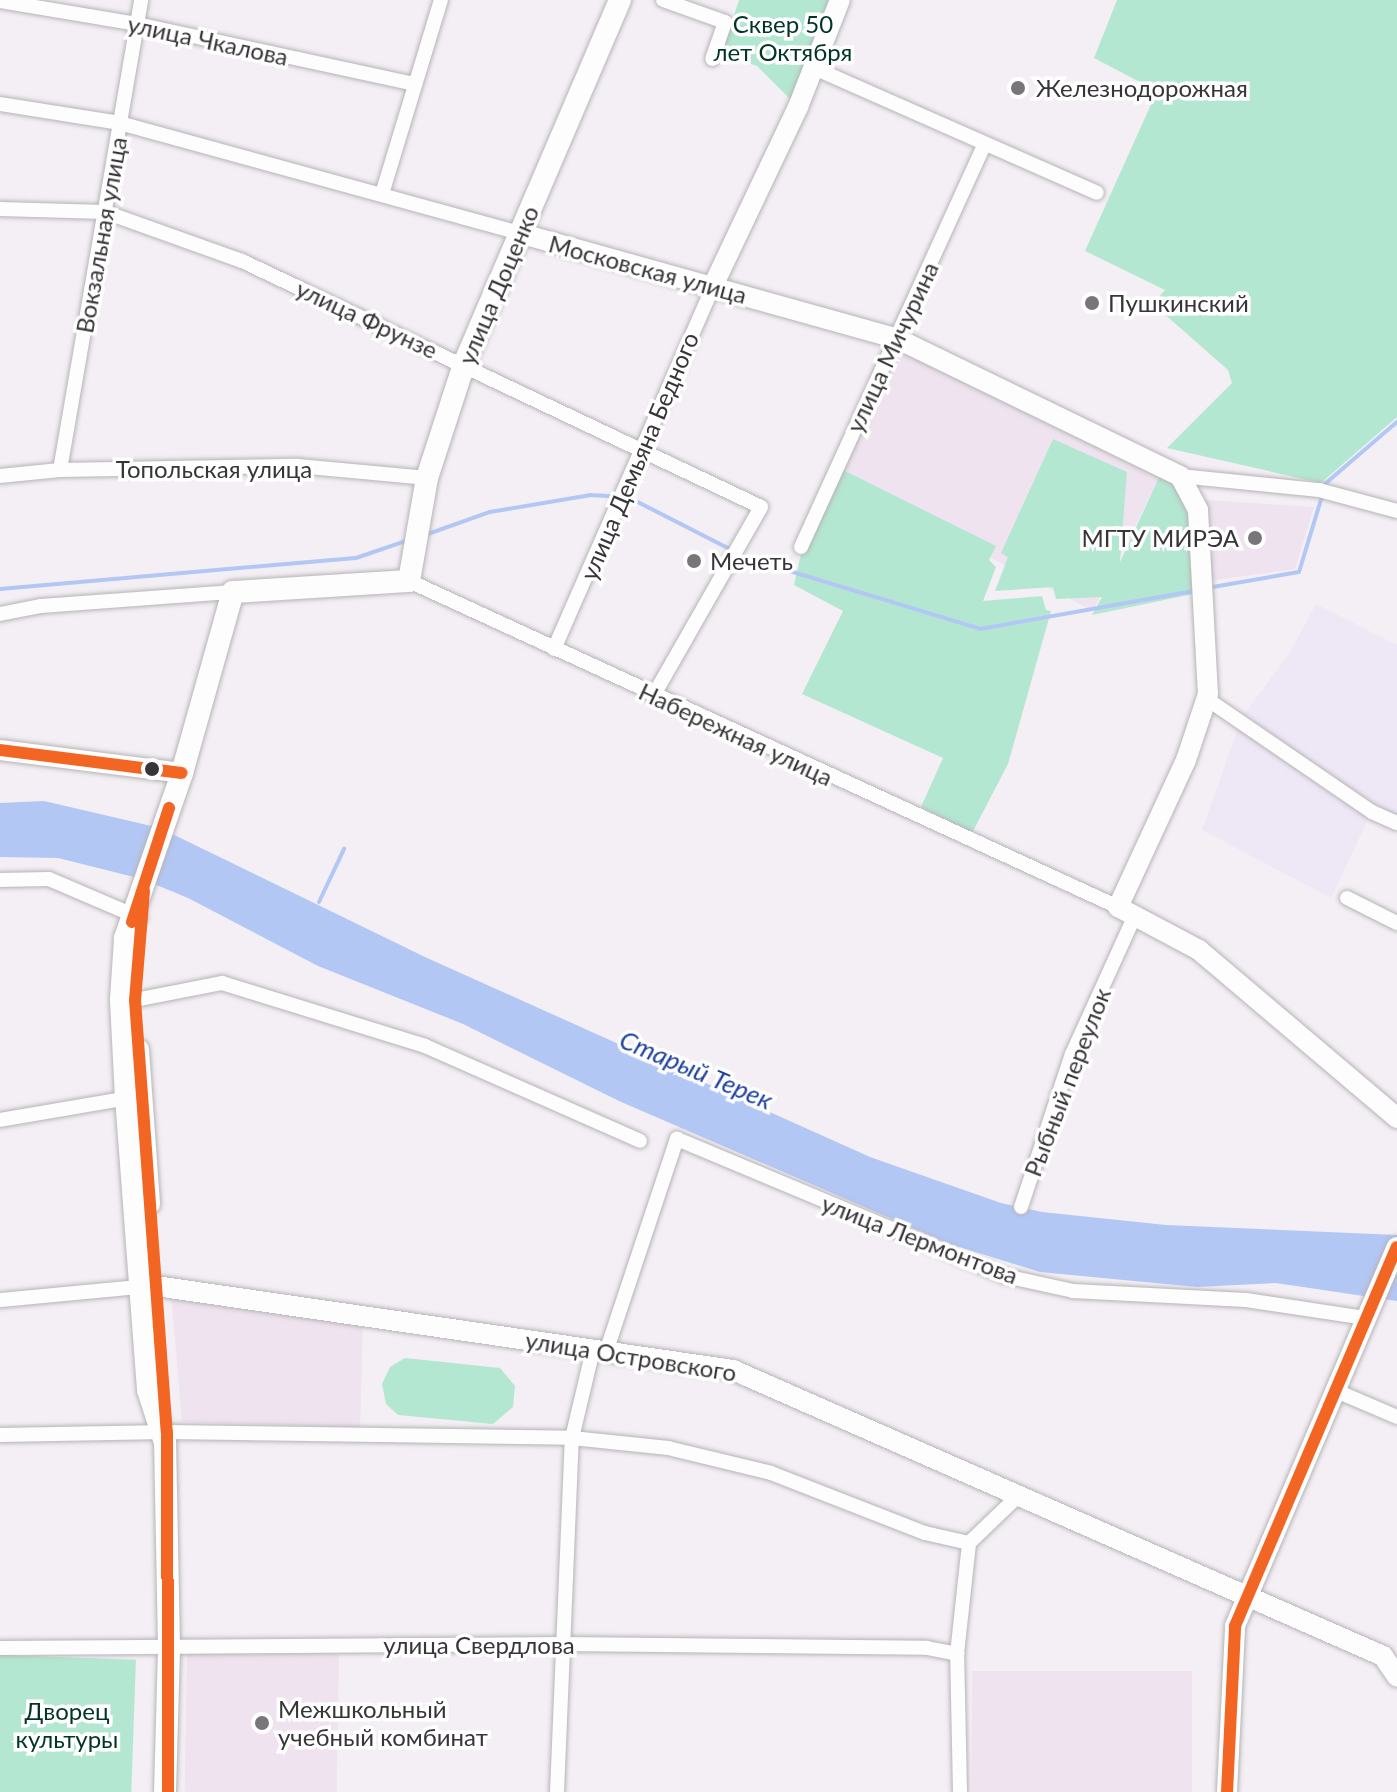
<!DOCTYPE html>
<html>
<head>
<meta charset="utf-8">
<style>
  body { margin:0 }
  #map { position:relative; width:1397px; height:1792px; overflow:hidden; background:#f3eff4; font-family:Lato,sans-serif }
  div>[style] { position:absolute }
  .education>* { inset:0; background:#eee3ef; transform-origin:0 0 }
  .medical>* { inset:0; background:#eee8f6 }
  .green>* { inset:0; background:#b4e7d2; transform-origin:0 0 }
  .water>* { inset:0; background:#b3c7f5 }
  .stream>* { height:4px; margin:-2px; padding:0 2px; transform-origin:2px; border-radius:2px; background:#b3c7f5 }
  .roads { filter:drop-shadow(0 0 2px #b6b4b7) drop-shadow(0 0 2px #b6b4b7) }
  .street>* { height:14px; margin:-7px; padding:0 7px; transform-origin:7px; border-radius:7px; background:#fdfdfd }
  .secondary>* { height:20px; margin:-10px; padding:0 10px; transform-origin:10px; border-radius:10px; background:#fdfdfd }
  .primary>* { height:22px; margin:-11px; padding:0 11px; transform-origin:11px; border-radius:11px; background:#fdfdfd }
  .bus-1>* { height:12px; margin:-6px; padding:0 6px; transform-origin:6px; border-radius:6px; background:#f26522 }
  .dots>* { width:22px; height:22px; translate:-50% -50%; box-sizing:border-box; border:4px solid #fff; border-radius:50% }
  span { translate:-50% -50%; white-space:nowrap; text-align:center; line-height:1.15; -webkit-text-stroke:7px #fff; paint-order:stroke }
  .park-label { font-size:24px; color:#013524 }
  .street-label { font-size:24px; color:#383539 }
  .poi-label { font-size:24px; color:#383539 }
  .left { translate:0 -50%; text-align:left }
  .right { translate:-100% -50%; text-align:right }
  .water-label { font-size:26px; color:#21439e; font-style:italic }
</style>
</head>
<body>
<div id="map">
  <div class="education">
    <div style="clip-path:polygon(895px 344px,1162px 472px,1093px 611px,939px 531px,816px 523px)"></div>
    <div style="clip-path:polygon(1205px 500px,1314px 507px,1295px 569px,1208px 581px)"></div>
    <div style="clip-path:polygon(171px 1292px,363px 1320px,360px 1427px,182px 1422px)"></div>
    <div style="left:187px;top:1652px;width:152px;height:140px;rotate:1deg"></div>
    <div style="left:972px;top:1671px;width:220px;height:121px"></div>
  </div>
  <div class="medical">
    <div style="clip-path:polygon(1316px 604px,1397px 645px,1397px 823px,1371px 813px,1331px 898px,1202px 830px,1242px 717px,1289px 654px)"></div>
  </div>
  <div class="green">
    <div style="clip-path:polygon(739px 0,840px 0,798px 107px,757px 66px,721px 54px)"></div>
    <div style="clip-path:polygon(1117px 0,1397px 0,1397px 417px,1321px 483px,1167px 448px,1232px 383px,1228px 370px,1153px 304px,1165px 290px,1085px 251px,1157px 91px,1094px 58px)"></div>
    <div style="clip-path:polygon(1053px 439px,1127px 472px,1120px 562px,1162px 471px,1196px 509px,1203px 592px,1092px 615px,1102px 597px,1056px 599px,1053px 587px,995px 591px,1008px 557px,1001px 553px)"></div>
    <div style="clip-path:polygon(841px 469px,996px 546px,989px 560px,996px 567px,983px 601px,1042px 596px,1046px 610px,1051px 611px,1008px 764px,972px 833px,921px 807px,943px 758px,802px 694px,843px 611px,794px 585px,804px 540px)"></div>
    <div style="clip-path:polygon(405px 1358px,500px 1368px,515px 1386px,513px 1407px,493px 1424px,398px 1415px,386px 1404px,382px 1384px,390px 1367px)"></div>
    <div style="left:0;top:1655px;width:136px;height:137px;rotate:2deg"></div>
  </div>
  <div class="water">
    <div style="clip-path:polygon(44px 801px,160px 828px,425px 957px,870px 1157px,1001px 1203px,1042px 1212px,1166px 1225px,1397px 1235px,1397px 1301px,1276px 1283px,1197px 1287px,1040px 1272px,950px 1244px,619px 1101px,463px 1024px,318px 966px,188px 898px,142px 879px,58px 858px,0 857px,0 803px)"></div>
  </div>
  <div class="stream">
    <div style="left:425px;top:535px;width:69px;rotate:-19.5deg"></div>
    <div style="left:490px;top:512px;width:101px;rotate:-9.6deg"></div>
    <div style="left:590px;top:495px;width:38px;rotate:3deg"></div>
    <div style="left:628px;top:497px;width:134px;rotate:27.1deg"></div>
    <div style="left:747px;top:558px;width:244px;rotate:16.9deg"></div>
    <div style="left:980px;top:629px;width:217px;rotate:-10.1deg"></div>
    <div style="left:1207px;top:588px;width:93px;rotate:-9.9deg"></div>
    <div style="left:1299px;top:572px;width:93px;rotate:-73.1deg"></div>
    <div style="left:1326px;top:483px;width:94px;rotate:-40.7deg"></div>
    <div style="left:0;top:589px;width:357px;rotate:-5deg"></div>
    <div style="left:356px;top:558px;width:56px;rotate:-18.8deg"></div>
    <div style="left:319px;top:902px;width:59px;rotate:-64.7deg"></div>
  </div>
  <div class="roads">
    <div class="street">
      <div style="left:663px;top:0;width:66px;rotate:19.5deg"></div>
      <div style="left:725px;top:22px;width:39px;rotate:109deg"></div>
      <div style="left:0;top:1px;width:139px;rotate:9.5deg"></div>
      <div style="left:137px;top:24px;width:284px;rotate:12.2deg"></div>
      <div style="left:814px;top:68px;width:309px;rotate:23.8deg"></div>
      <div style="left:0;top:104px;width:121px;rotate:9deg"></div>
      <div style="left:120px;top:123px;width:414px;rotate:15.4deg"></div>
      <div style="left:382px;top:194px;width:203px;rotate:-73.1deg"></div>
      <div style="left:0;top:209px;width:105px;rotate:1.6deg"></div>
      <div style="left:105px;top:212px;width:145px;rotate:19.7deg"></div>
      <div style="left:242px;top:261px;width:574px;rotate:25.36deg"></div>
      <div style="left:761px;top:507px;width:218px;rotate:119.7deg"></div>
      <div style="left:60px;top:470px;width:477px;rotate:-80.2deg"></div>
      <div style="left:0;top:476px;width:60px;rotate:-5.7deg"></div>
      <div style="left:60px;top:470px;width:238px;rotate:-1deg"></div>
      <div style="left:298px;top:466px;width:130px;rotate:5.3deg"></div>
      <div style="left:1180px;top:476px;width:140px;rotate:5.8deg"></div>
      <div style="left:1319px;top:490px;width:81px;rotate:15.1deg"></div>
      <div style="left:801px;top:547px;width:439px;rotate:-65.5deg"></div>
      <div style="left:409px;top:581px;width:780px;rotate:24.69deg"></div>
      <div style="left:0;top:614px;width:42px;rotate:-11deg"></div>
      <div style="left:41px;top:606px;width:193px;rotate:-4.2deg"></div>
      <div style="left:554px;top:649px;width:396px;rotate:-66.3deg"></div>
      <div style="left:1207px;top:699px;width:200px;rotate:34.4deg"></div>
      <div style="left:1372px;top:812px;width:27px;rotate:24deg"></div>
      <div style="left:0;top:880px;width:49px;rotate:-1.2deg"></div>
      <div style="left:49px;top:879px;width:99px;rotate:23.2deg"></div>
      <div style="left:1347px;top:898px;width:56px;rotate:26.6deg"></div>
      <div style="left:135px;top:1000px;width:89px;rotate:-11.1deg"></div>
      <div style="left:222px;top:983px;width:213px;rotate:17.2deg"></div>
      <div style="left:425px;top:1046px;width:235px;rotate:23.8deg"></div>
      <div style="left:0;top:1120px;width:136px;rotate:-9.7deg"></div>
      <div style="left:1021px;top:1207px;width:161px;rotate:-71.6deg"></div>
      <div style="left:1072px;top:1054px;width:153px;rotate:-65.6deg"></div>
      <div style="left:0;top:1300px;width:148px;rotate:-5.4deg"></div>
      <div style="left:606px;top:1352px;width:225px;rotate:-71.6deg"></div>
      <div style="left:677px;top:1139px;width:355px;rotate:22.7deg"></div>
      <div style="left:1005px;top:1276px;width:70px;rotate:12.4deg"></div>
      <div style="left:1073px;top:1291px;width:173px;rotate:3deg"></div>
      <div style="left:1246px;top:1300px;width:120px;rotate:8.6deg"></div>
      <div style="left:1334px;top:1390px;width:69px;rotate:23.2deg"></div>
      <div style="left:0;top:1435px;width:167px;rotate:-1deg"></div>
      <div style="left:167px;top:1432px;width:405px;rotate:0.8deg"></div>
      <div style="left:572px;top:1438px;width:97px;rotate:5.9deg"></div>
      <div style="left:668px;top:1448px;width:106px;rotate:13.6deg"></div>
      <div style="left:771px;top:1473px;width:165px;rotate:21.3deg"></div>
      <div style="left:925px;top:1533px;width:45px;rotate:12.8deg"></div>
      <div style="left:0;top:1648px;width:562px;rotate:-0.41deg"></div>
      <div style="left:562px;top:1644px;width:365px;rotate:0.6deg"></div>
      <div style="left:927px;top:1648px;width:31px;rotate:11deg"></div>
      <div style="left:557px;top:1792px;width:354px;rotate:-87.6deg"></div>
      <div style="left:572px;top:1438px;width:90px;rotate:-76.6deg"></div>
      <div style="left:960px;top:1792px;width:138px;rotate:-91.2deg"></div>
      <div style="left:957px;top:1654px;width:112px;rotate:-83.8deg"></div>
      <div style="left:969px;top:1543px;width:66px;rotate:-43.8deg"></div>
    </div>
    <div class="secondary">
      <div style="left:519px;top:233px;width:391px;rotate:15.6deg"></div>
      <div style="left:896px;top:338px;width:316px;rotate:25.9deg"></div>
      <div style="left:1180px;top:476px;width:38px;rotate:62deg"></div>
      <div style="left:1198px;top:510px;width:184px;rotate:86.9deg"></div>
      <div style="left:1208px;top:694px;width:70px;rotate:108.4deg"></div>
      <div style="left:1186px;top:760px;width:162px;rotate:114.8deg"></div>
      <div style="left:1118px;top:907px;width:92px;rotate:28deg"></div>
      <div style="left:1199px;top:950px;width:260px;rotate:40.3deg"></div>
      <div style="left:713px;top:286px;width:198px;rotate:-64.6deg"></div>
      <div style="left:798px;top:107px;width:115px;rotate:-68.6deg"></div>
      <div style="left:0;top:750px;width:183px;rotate:7.2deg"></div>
      <div style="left:156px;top:1286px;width:583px;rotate:8.28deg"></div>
      <div style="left:733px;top:1370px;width:710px;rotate:23.75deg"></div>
      <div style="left:1383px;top:1656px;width:25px;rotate:56deg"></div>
      <div style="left:1227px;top:1792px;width:166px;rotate:-87.2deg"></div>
      <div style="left:1235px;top:1626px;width:412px;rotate:-66.9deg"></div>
    </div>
    <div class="primary">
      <div style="left:138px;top:1050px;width:154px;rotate:85.9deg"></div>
      <div style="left:165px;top:1792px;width:145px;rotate:-88.4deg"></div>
      <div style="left:169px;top:1647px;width:204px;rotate:-91.1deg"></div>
      <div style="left:165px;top:1443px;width:56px;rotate:-107.8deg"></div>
      <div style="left:148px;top:1390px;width:292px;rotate:-94.3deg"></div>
      <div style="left:126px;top:1099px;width:100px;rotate:-92.9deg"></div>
      <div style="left:121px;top:999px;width:61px;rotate:-86.2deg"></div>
      <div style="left:125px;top:938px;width:175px;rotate:-70.9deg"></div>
      <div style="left:182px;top:773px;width:188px;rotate:-74.3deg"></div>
      <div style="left:233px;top:592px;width:176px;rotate:-3.6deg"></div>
      <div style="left:409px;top:581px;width:105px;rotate:-80.1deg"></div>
      <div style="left:427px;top:478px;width:120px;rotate:-72deg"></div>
      <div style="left:464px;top:364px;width:396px;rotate:-66.8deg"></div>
    </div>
  </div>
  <div class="bus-1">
    <div style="left:0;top:750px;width:183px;rotate:7.2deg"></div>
    <div style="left:144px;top:891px;width:109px;rotate:94.7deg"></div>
    <div style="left:135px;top:1000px;width:433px;rotate:85.8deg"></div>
    <div style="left:167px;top:1432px;width:360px;rotate:89.8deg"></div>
    <div style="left:132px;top:922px;width:120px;rotate:-72deg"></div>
    <div style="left:1227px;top:1792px;width:166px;rotate:-87.2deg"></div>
    <div style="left:1235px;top:1626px;width:412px;rotate:-66.9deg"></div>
  </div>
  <div class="dots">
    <div style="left:1018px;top:88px;background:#79767a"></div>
    <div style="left:1092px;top:303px;background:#79767a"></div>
    <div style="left:1255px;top:538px;background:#79767a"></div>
    <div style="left:694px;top:561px;background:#79767a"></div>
    <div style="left:152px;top:769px;background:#383539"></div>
    <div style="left:262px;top:1723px;background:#79767a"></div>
  </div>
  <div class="park-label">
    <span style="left:783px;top:38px">Сквер 50<br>лет Октября</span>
    <span style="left:67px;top:1725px">Дворец<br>культуры</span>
  </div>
  <div class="street-label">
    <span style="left:208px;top:40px;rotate:12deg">улица Чкалова</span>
    <span style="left:101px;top:235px;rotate:-80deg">Вокзальная улица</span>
    <span style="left:648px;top:269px;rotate:15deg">Московская улица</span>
    <span style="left:498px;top:285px;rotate:-67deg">улица Доценко</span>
    <span style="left:367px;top:319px;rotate:25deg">улица Фрунзе</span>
    <span style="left:892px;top:347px;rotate:-65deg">улица Мичурина</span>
    <span style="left:639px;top:456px;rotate:-67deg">улица Демьяна Бедного</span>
    <span style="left:214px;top:469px">Топольская улица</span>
    <span style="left:736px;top:734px;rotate:25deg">Набережная улица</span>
    <span style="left:1067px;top:1082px;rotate:-69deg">Рыбный переулок</span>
    <span style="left:920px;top:1239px;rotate:21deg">улица Лермонтова</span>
    <span style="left:631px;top:1356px;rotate:9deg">улица Островского</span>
    <span style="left:479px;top:1645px">улица Свердлова</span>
  </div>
  <div class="poi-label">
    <span class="left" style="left:1036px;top:88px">Железнодорожная</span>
    <span class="left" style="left:1108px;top:303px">Пушкинский</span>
    <span class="right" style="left:1239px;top:538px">МГТУ МИРЭА</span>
    <span class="left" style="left:710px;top:561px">Мечеть</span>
    <span class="left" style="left:278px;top:1723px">Межшкольный<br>учебный комбинат</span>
  </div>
  <div class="water-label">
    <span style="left:696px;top:1070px;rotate:23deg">Старый Терек</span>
  </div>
</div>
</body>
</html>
